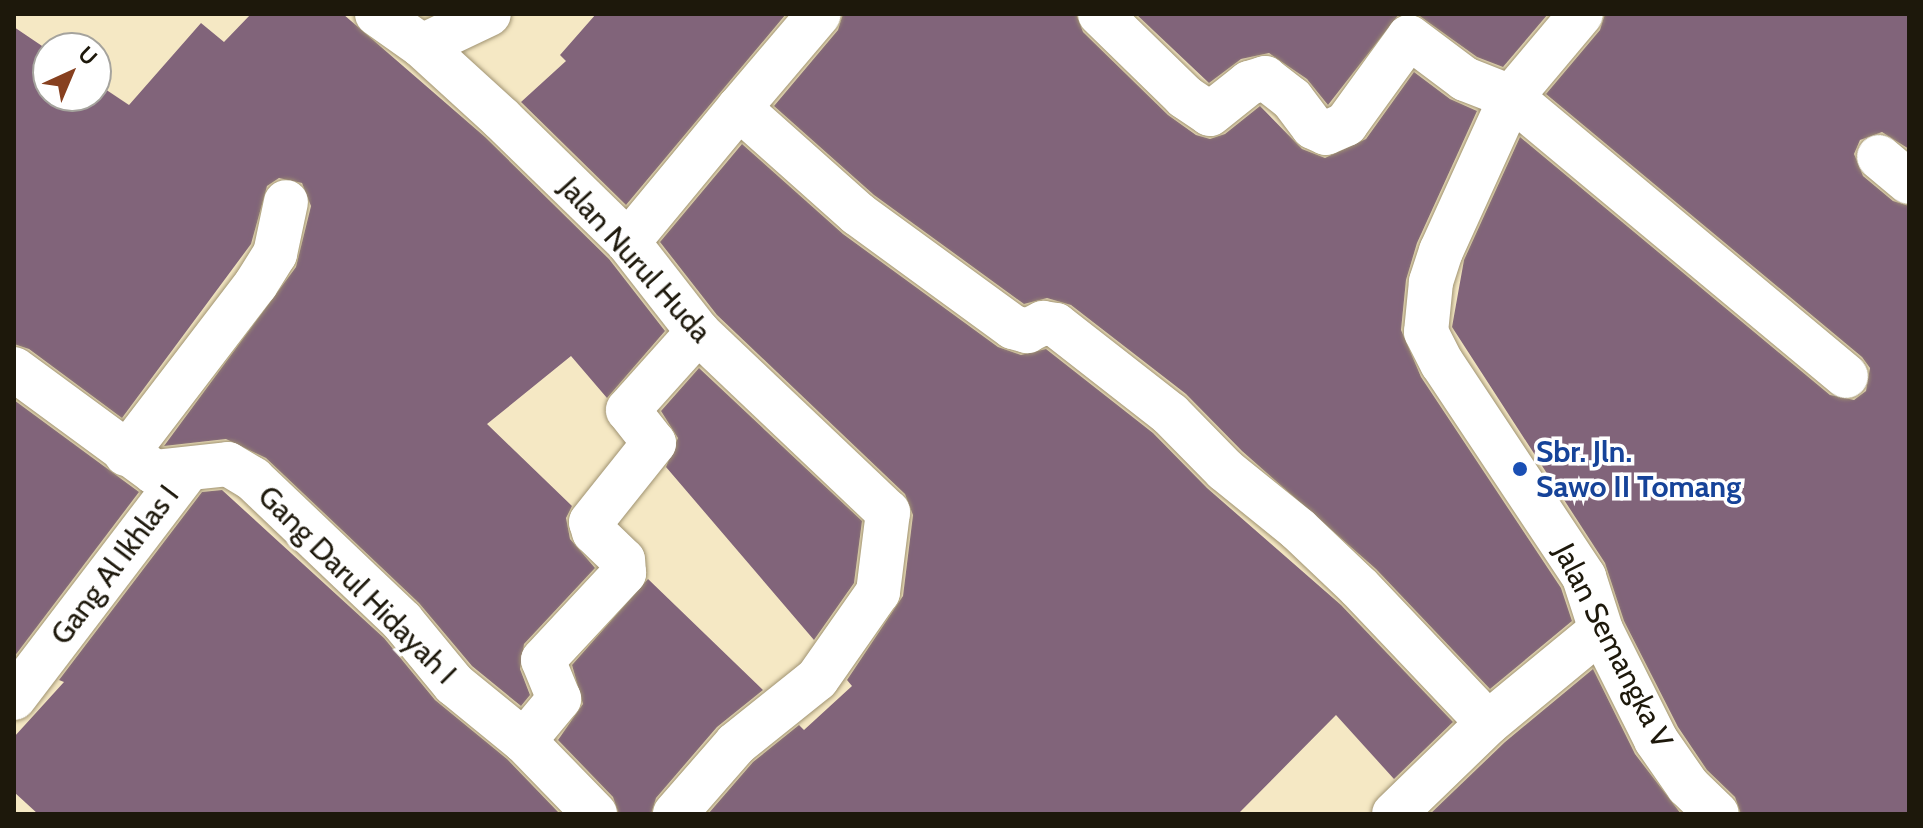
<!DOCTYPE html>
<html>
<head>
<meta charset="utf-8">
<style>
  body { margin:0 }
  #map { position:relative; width:1923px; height:828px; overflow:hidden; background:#f5e8c4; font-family:Cabin,sans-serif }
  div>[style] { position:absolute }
  .building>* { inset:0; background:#81647a }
  .roads { filter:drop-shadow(0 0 2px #9f9271) drop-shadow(0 0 2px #9f9271) }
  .minor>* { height:44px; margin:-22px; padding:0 22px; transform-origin:22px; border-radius:22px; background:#fff }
  .dots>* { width:22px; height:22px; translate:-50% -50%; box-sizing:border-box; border:4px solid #fff; border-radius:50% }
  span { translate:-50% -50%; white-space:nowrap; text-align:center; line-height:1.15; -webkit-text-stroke:7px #fff; paint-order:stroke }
  .street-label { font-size:30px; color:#1d180b }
  .transit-label { font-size:30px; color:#164399; font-weight:700 }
  .left { translate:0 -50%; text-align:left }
  .frame { position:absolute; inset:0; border:16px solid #1d180b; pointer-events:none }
  .north { position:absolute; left:32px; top:32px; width:80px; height:80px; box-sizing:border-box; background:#fff; border:2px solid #a5a39d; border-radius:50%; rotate:44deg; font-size:22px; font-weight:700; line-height:32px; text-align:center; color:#1d180b }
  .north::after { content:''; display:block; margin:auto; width:28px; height:36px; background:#87401f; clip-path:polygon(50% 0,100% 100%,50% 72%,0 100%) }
</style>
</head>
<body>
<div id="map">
  <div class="building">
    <div style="clip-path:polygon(251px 14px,343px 14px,485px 137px,609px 259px,665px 331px,607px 398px,571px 356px,487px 424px,572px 506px,566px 518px,570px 539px,595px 568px,524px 644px,520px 669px,530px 695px,521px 706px,472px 666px,419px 603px,266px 458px,226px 439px,164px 446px,296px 267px,311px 206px,302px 183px,279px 178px,267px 186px,251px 244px,122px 418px,29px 349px,14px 344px,14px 27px,48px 50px,48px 96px,96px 96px,96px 83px,129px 105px,201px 23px,224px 42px)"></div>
    <div style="clip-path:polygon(596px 14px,786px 14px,626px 205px,521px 102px,566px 61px,560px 55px)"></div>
    <div style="clip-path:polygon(843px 14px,1076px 14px,1083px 32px,1168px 115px,1196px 135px,1210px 139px,1225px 134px,1260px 106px,1302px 149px,1325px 158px,1366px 139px,1414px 72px,1450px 99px,1477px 111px,1417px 243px,1406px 280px,1401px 330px,1421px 377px,1561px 588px,1572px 621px,1490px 689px,1376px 569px,1242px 451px,1186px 394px,1071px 305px,1047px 298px,1024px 304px,874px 195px,774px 106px,838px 30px)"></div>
    <div style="clip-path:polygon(1136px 14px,1399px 14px,1328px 105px,1307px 79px,1269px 53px,1241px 59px,1209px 83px)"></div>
    <div style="clip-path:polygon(1417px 14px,1548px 14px,1503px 67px,1477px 57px)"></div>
    <div style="clip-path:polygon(1605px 14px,1909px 14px,1909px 149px,1882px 132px,1860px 140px,1854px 154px,1863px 176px,1893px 201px,1909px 206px,1909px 814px,1741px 814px,1735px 797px,1707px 770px,1678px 727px,1624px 621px,1605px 563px,1452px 327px,1464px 260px,1520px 137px,1830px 395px,1854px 400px,1866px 391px,1870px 368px,1862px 357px,1546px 94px,1600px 30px)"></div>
    <div style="clip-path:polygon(742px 144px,843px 234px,998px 347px,1021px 355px,1046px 349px,1153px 433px,1207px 488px,1341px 605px,1453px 722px,1394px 779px,1336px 715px,1238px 814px,708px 814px,753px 762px,799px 725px,804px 730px,852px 686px,847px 680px,903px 596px,913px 515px,905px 494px,717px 315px,660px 242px)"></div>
    <div style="clip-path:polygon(699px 368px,862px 521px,854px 583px,814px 640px,666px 467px,678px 438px,661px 411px)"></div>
    <div style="clip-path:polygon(14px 400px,139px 492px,14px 657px)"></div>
    <div style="clip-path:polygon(222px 490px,384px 638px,435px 700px,507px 759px,560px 814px,38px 814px,14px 792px,14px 737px,64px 682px,59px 680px,202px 492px)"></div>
    <div style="clip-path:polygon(648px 579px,763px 690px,717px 727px,656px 798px,651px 814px,619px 814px,613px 797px,558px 740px,583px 704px,572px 665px)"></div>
    <div style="clip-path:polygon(1593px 669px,1635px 754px,1681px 814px,1430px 814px,1505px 742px)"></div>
  </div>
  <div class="roads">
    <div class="minor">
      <div style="left:377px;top:14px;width:55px;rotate:35.4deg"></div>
      <div style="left:422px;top:46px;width:108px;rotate:42.4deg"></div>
      <div style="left:502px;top:119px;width:176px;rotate:44.3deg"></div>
      <div style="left:628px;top:242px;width:114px;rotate:52.1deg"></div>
      <div style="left:698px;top:332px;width:262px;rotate:43.5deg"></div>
      <div style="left:888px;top:512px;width:81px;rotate:97.1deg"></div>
      <div style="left:878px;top:592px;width:106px;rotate:125deg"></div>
      <div style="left:817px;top:679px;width:104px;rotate:141.3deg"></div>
      <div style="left:736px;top:744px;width:93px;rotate:131.1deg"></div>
      <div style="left:1100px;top:14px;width:119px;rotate:44.3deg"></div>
      <div style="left:1185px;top:97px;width:30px;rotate:34deg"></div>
      <div style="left:1210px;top:114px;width:50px;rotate:-38.5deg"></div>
      <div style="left:1249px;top:83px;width:17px;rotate:-17deg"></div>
      <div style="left:1265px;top:78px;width:34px;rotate:38deg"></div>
      <div style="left:1292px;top:99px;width:35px;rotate:53deg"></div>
      <div style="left:1313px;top:127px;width:14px;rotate:25deg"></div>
      <div style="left:1326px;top:133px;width:22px;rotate:-24deg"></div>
      <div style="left:1346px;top:124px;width:107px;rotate:-54.1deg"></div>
      <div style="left:1581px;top:14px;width:109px;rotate:130.1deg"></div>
      <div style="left:1511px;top:97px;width:169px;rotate:114.4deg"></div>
      <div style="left:1441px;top:251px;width:33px;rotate:108deg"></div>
      <div style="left:1431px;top:282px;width:50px;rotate:95.7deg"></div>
      <div style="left:1426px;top:332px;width:35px;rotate:63deg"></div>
      <div style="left:1442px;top:363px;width:257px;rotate:56.4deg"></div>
      <div style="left:1584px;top:577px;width:56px;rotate:72.2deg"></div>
      <div style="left:1601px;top:630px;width:123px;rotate:63.4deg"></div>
      <div style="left:1656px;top:740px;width:56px;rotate:55.2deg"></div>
      <div style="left:1688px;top:786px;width:40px;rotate:44deg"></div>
      <div style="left:1409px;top:37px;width:70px;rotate:36.9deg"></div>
      <div style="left:1465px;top:79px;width:49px;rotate:21.4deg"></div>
      <div style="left:1511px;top:97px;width:436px;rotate:39.8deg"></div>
      <div style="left:422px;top:46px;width:74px;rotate:-25.5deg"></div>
      <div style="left:739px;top:108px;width:123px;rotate:-49.6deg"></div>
      <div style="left:1879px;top:157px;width:39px;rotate:40deg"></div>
      <div style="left:628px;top:242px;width:174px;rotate:-50.4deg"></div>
      <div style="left:739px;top:108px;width:159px;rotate:41.7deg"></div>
      <div style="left:858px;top:214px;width:192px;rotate:36.1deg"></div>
      <div style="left:1013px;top:327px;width:15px;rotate:16deg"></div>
      <div style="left:1027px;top:331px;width:18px;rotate:-27deg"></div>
      <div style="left:1043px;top:323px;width:13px;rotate:9deg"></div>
      <div style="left:1056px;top:325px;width:145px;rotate:38deg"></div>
      <div style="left:1170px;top:414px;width:78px;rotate:45.5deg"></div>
      <div style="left:1225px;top:470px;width:94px;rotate:38.9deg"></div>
      <div style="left:1298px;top:529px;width:84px;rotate:43.6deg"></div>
      <div style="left:1359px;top:587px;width:187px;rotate:46.5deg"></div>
      <div style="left:14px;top:369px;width:174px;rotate:36.3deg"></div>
      <div style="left:154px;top:472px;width:74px;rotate:-6.2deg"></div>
      <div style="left:228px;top:464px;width:29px;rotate:31deg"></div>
      <div style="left:253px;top:479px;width:206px;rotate:43.6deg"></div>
      <div style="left:402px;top:621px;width:82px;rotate:50.5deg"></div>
      <div style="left:454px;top:684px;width:90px;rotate:39.2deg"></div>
      <div style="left:524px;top:741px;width:102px;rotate:45.8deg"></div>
      <div style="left:126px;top:454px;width:214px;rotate:-52.6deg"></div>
      <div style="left:256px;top:284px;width:36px;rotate:-58deg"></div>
      <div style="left:275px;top:254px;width:53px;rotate:-78.1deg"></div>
      <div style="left:14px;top:698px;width:285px;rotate:-52.7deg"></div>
      <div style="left:524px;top:741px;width:55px;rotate:-50.2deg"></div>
      <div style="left:559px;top:699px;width:42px;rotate:-112.3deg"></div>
      <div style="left:543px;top:660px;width:119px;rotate:-47deg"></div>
      <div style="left:624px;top:573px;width:13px;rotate:-94deg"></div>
      <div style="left:623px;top:560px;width:40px;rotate:-136deg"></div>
      <div style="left:594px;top:532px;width:10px;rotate:-107deg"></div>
      <div style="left:591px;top:522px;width:101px;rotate:-51.4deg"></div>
      <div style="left:654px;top:443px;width:42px;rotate:-128.2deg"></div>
      <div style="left:628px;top:410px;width:105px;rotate:-48.1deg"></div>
      <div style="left:1394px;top:814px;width:131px;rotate:-44.1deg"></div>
      <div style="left:1488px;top:723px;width:146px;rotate:-39.5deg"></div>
    </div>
  </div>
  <div class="dots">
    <div style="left:1520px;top:469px;background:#1a4fb4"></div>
  </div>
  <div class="street-label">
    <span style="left:635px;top:260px;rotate:48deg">Jalan Nurul Huda</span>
    <span style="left:115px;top:565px;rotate:-53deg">Gang Al Ikhlas I</span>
    <span style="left:357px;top:585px;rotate:45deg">Gang Darul Hidayah I</span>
    <span style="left:1613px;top:646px;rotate:63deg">Jalan Semangka V</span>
  </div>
  <div class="transit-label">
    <span class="left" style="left:1536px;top:469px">Sbr. Jln.<br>Sawo II Tomang</span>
  </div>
  <div class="frame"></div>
  <div class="north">U</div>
</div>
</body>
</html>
